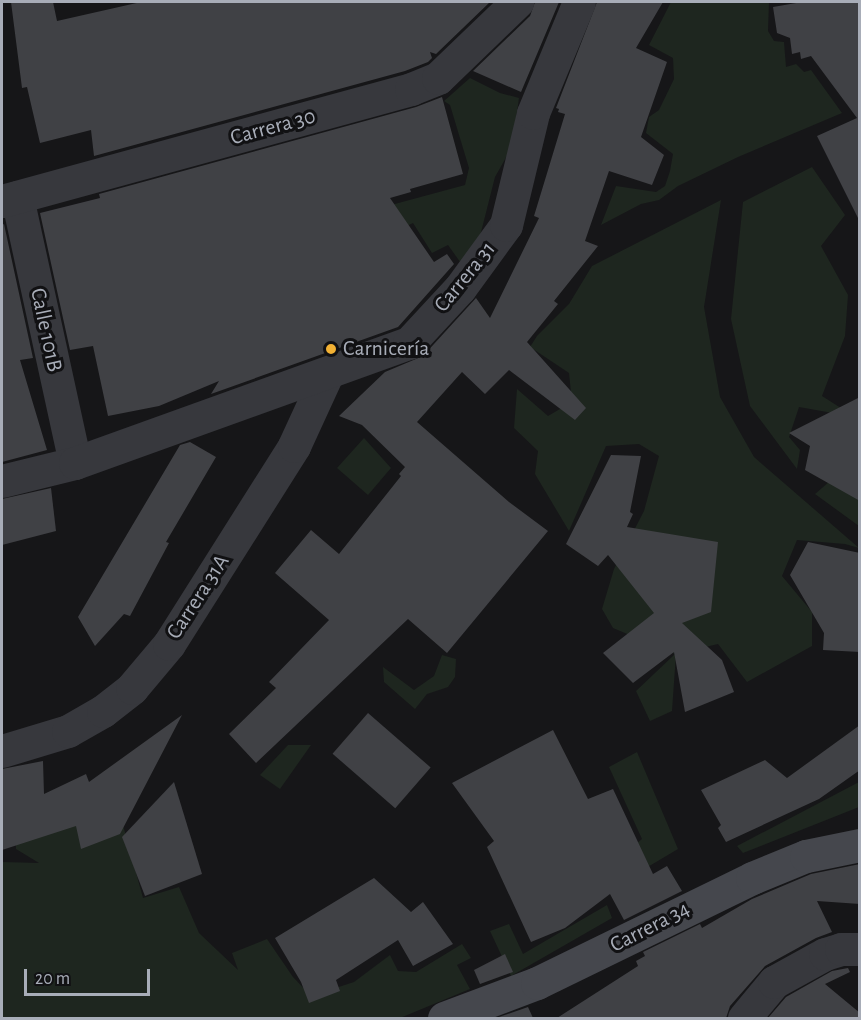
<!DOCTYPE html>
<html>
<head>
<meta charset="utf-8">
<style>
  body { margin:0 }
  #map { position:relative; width:861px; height:1020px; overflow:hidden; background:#161618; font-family:"Alegreya Sans",sans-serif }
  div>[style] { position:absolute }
  .green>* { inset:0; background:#1e261f }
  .building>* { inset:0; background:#404145; transform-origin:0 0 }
  .minor>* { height:33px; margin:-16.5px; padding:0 16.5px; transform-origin:16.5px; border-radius:16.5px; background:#37383d }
  .tertiary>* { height:33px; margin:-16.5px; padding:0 16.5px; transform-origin:16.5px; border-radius:16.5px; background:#37383d }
  .secondary>* { height:33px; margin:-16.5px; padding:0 16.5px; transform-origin:16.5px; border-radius:16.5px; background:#45474d }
  .dots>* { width:16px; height:16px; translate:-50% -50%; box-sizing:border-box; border:3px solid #111113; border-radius:50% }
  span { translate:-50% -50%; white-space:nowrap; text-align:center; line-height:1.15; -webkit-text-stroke:6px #111113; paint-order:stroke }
  .street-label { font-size:22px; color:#a8adb8 }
  .poi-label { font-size:22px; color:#a8adb8 }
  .left { translate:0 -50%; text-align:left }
  .frame { position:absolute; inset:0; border:3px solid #a8adb8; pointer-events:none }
  .scale { position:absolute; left:24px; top:969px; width:126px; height:27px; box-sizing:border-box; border:3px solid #a8adb8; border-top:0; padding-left:8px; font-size:18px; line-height:21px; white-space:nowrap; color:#a8adb8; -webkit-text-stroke:4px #111113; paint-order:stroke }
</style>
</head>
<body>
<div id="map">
  <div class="green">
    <div style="clip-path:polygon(671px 2px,769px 2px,768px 31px,774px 41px,784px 42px,786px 67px,796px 64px,804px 72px,811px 70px,842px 113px,738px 157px,678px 186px,659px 200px,641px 204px,601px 225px,616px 186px,656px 192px,665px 186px,670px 171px,673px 154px,646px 133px,649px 117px,659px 110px,674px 79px,673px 58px,649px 45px)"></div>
    <div style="clip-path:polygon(470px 78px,500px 93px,519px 98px,512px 147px,495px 177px,478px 244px,463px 266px,448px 245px,432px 253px,413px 223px,392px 233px,380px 208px,465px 185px,469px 168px,450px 105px,444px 101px)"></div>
    <div style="clip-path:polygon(812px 167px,845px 215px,821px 246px,848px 295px,845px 336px,822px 396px,855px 417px,799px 407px,789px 437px,800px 450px,797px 469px,750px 406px,731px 319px,743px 202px)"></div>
    <div style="clip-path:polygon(721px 200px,704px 307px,720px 397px,754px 457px,859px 548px,845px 544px,797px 540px,782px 576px,812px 612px,812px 646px,747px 682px,718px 644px,676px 654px,672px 711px,650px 721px,636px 691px,675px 654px,613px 628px,602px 609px,614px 569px,644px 511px,659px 456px,639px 444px,606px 446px,569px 531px,535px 474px,538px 451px,514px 428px,517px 389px,548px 416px,572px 402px,569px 373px,530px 347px,537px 336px,569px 304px,592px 266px)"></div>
    <div style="clip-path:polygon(364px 438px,391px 468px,368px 495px,337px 468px)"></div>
    <div style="clip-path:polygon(837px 475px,859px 499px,859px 526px,815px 494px)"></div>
    <div style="clip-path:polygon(442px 655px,456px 659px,455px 677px,448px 687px,427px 694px,415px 709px,384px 682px,383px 667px,414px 690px,434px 676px)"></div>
    <div style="clip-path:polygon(288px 745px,311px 745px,280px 789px,260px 775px)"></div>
    <div style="clip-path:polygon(637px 752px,678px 849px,614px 887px,605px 869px,642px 839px,609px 767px)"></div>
    <div style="clip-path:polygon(859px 782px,859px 807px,743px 853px,737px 846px)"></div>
    <div style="clip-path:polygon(15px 816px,121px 818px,143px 898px,179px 887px,199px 933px,238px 970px,232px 953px,267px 939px,293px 977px,311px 996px,354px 982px,390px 955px,398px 971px,416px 972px,462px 944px,471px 958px,457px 965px,470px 989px,400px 1018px,2px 1018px,2px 862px,39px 863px,16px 849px)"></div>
    <div style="clip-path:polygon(607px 905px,612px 918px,511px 976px,490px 931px,509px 924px,523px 954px)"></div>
  </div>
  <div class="building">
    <div style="clip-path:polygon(11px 2px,53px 2px,57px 21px,141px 2px,490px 2px,436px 54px,430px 52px,432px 58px,428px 62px,405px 71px,94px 156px,91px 130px,40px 143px,27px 87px,22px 88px)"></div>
    <div style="clip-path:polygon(535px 2px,559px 2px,521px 92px,473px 71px,530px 16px)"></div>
    <div style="clip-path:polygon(597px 2px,663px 2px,636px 48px,667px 62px,641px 137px,664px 155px,652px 185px,609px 171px,585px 241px,598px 246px,554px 301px,558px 304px,527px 342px,586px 408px,575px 420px,509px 370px,485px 394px,462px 372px,417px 422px,509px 502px,548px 531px,447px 653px,408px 619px,256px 763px,229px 734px,276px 688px,269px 682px,329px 620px,275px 573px,311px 530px,339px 554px,401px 476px,399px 474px,405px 467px,362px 425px,339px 416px,385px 372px,423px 356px,476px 298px,490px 318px,539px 218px,534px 216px,565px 114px,558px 112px,559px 109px,556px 108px)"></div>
    <div style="clip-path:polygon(802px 2px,860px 2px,860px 222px,817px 136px,857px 118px,811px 56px,801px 59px,800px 52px,792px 54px,790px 38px,777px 33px,773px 7px)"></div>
    <div style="clip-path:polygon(442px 97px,463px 174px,410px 189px,411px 192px,390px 198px,434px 262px,447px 254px,454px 264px,398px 327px,211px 394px,219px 381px,159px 406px,108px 416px,93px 346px,70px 350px,40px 213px,100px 198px,99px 194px,416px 107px)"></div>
    <div style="clip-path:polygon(4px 224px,33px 358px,20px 360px,47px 450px,2px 462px,2px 225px)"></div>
    <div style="clip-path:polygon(860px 397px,860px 501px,805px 470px,810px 446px,789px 433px)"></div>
    <div style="clip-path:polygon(190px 442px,216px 457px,166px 542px,169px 543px,130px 616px,124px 614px,95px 646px,78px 617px,180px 445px)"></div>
    <div style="clip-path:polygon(611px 455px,641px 456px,630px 512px,633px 514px,627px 527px,718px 542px,711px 612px,682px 623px,722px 660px,734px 692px,685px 712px,674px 652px,633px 683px,603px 653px,654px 613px,608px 555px,598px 566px,566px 544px)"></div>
    <div style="clip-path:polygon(51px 488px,56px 531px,2px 545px,2px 499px)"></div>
    <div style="clip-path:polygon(808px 542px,860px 553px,860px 652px,823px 650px,824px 633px,790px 575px)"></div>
    <div style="left:368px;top:713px;width:83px;height:54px;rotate:41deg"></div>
    <div style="clip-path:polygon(182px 715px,120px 834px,81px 849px,76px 826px,2px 850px,2px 769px,43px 761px,44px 794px,86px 774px,89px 782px)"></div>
    <div style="clip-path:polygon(860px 725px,860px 770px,819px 799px,726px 842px,718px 828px,721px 825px,701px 790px,765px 760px,787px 778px)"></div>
    <div style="clip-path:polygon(553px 730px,588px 799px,613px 789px,653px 874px,667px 866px,682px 891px,624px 920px,610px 894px,565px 928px,531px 942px,487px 847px,494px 841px,452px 783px)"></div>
    <div style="clip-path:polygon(174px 782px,202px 874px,145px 896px,122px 837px)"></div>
    <div style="clip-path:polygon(860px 864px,860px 904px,817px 901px,832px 932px,816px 938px,765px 966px,730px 1006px,726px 1018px,557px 1018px,638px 966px,636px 961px,645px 956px,643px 952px,700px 924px,702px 928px,752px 899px,811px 874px)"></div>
    <div style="clip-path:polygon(374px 878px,411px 912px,423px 902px,453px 944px,413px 966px,398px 940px,336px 980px,340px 991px,309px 1003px,301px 982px,275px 938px)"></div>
    <div style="clip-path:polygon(505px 954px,513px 972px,480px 984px,474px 970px)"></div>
    <div style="clip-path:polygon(848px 968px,850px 972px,825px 984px,860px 1013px,860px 1018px,768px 1018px,786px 997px,832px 971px)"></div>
    <div style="clip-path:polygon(528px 1007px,533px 1018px,496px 1018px)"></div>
  </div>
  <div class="minor">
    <div style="left:17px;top:197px;width:272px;rotate:77.7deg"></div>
    <div style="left:2px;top:201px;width:424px;rotate:-15.3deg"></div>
    <div style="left:411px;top:89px;width:29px;rotate:-22deg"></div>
    <div style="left:438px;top:78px;width:110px;rotate:-43.9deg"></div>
    <div style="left:2px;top:751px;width:69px;rotate:-16.9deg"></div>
    <div style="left:68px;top:731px;width:40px;rotate:-29.7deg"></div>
    <div style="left:103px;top:711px;width:37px;rotate:-38deg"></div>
    <div style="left:132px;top:688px;width:57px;rotate:-49.9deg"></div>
    <div style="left:169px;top:644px;width:234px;rotate:-57.7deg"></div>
    <div style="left:294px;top:446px;width:81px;rotate:-65.3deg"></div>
    <div style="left:744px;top:1018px;width:47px;rotate:-50.2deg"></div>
    <div style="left:774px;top:982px;width:58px;rotate:-28.8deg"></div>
    <div style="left:825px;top:954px;width:17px;rotate:-17deg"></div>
    <div style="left:841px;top:949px;width:19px"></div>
  </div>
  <div class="tertiary">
    <div style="left:2px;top:481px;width:75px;rotate:-13.9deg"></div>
    <div style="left:75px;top:463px;width:355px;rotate:-19.8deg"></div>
    <div style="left:409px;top:343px;width:75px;rotate:-47.2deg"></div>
    <div style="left:460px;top:288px;width:78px;rotate:-53.9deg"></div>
    <div style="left:506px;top:225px;width:115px;rotate:-76.4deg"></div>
    <div style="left:533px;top:113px;width:120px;rotate:-67.5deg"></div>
  </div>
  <div class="secondary">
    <div style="left:444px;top:1018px;width:99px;rotate:-20.6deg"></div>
    <div style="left:537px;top:983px;width:239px;rotate:-26deg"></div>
    <div style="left:752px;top:878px;width:58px;rotate:-22.2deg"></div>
    <div style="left:806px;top:856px;width:55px;rotate:-11.5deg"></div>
  </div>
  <div class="dots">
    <div style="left:331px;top:349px;background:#f2b134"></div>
  </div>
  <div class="street-label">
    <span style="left:273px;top:127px;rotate:-15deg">Carrera 30</span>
    <span style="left:465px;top:277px;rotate:-51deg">Carrera 31</span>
    <span style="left:46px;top:330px;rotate:78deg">Calle 101B</span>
    <span style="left:198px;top:597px;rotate:-57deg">Carrera 31A</span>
    <span style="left:650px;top:927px;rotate:-27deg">Carrera 34</span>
  </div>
  <div class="poi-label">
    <span class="left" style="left:343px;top:349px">Carnicería</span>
  </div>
  <div class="frame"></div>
  <div class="scale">20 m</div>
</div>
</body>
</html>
